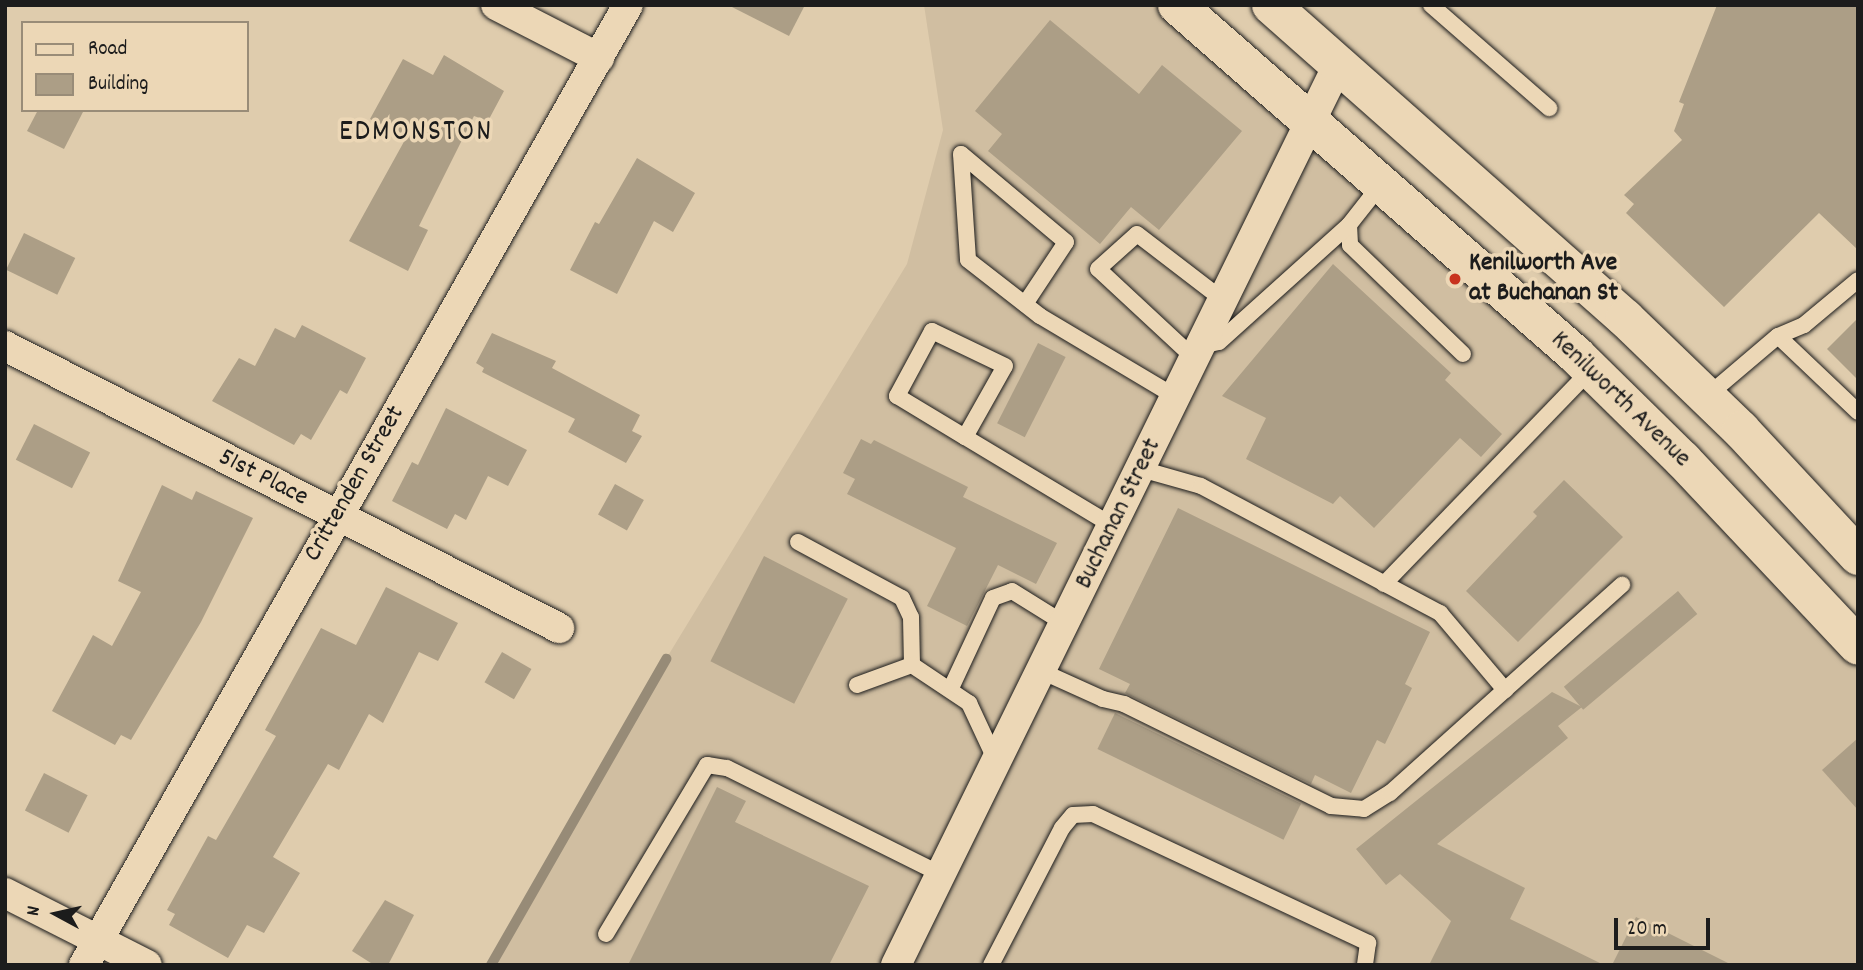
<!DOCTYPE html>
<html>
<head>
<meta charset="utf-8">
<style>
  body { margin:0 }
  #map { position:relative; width:1863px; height:970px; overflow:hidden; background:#dfccad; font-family:Dekko,sans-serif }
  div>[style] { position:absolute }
  .built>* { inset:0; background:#d0bea1 }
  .stream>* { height:10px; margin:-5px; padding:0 5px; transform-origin:5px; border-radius:5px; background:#978b77 }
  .building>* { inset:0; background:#ac9e86; transform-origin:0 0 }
  .roads { filter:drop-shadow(0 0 2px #1c1c1c) drop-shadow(0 0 2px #1c1c1c) }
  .lane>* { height:16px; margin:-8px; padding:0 8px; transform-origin:8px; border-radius:8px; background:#ecd7b6 }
  .street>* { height:30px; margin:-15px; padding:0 15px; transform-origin:15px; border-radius:15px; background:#ecd7b6 }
  .primary>* { height:38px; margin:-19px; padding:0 19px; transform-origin:19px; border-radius:19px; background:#ecd7b6 }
  .dots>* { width:19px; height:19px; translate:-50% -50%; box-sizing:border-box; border:4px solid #ecd7b6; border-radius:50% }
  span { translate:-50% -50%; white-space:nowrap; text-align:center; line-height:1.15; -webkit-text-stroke:7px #ecd7b6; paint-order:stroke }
  .poi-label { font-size:26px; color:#1c1c1c; font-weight:700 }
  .left { translate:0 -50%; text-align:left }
  .street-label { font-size:26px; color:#1c1c1c }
  .quarter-label { font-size:30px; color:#1c1c1c; letter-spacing:2px }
  .frame { position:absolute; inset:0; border:7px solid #1c1c1c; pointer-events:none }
  .legend { position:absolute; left:21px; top:21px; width:228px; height:91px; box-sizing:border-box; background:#ecd7b6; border:2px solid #998c78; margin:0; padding:9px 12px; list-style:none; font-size:21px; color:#1c1c1c }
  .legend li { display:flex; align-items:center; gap:14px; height:35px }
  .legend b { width:35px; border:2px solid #998c78 }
  .north { position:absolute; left:21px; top:879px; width:70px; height:70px; -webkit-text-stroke:5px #ecd7b6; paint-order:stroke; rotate:278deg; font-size:19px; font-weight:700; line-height:28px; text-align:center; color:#1c1c1c }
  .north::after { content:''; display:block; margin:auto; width:24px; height:32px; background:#1c1c1c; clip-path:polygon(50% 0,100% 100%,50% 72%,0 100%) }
  .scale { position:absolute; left:1614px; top:918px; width:96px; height:32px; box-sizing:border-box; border:4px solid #1c1c1c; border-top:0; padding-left:9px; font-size:21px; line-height:24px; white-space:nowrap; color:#1c1c1c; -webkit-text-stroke:5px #ecd7b6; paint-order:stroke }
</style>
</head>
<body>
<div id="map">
  <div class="built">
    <div style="clip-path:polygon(924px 5px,1177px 5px,1858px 646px,1858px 965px,491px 965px,666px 659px,907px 264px,943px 130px)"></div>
  </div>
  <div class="stream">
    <div style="left:491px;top:965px;width:353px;rotate:-60.2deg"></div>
  </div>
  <div class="building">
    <div style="clip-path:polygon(728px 5px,805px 5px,789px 36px)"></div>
    <div style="clip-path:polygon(1717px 5px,1858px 5px,1858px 250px,1819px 213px,1724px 307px,1626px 213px,1634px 204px,1624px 195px,1682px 140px,1674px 131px,1684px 104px,1679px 102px)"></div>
    <div style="clip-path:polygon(1050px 20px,1139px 94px,1162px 65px,1242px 131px,1159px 230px,1131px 207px,1100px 244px,988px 151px,1002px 134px,975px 111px)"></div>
    <div style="clip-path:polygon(444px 55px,504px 91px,488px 121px,474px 116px,419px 226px,428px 230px,408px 271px,349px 241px,406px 138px,370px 119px,403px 59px,433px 75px)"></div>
    <div style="clip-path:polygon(38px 110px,84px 110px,64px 149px,27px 131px)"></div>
    <div style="clip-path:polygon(637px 158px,695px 193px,673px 232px,654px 221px,617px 294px,570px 270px,595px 222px,599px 224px)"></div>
    <div style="left:24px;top:233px;width:57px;height:41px;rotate:26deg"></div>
    <div style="clip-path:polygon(1333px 264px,1451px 373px,1445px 380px,1502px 434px,1481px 457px,1460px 438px,1374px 528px,1340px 496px,1333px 504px,1246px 459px,1266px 418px,1222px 396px)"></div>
    <div style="clip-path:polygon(1858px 318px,1858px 380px,1827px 349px)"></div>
    <div style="clip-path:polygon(302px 325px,366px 358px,347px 394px,340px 390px,311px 440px,301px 434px,294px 445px,212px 401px,239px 358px,255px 366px,275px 328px,295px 338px)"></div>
    <div style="clip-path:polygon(492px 333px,556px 361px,552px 368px,640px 415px,632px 431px,642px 436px,626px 463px,568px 432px,575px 419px,482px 372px,484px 368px,476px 363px)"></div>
    <div style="left:1038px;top:343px;width:31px;height:90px;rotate:27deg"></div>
    <div style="clip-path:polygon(446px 408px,527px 450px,508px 486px,488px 476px,466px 520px,455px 514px,447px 529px,392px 501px,412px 462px,418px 465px)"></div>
    <div style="left:34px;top:424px;width:63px;height:40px;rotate:27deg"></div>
    <div style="clip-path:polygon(861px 439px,871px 444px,874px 440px,968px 487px,963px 497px,1057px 543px,1036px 584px,998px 565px,967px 626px,927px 606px,956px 548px,847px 494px,855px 479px,843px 473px)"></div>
    <div style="clip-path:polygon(1564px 480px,1623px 537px,1518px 642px,1466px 591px,1537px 516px,1533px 512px)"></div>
    <div style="left:615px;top:484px;width:33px;height:35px;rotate:29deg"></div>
    <div style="clip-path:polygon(162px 485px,192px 500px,196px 491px,253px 518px,201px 622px,131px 740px,121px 735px,115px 745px,52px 711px,93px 635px,112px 646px,141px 592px,118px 581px)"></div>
    <div style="clip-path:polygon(1178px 508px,1430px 632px,1405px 684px,1412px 688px,1385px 744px,1377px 740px,1351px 793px,1315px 775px,1311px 784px,1125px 693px,1130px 684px,1099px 669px)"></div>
    <div style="left:764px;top:556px;width:94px;height:118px;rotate:27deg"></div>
    <div style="clip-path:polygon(386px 587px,458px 623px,438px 661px,419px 652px,383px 723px,369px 714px,339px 770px,328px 764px,273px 857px,300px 873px,264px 933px,247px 925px,228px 958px,169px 925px,175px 914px,167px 910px,208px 836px,216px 840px,276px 736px,265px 730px,321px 628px,356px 645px)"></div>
    <div style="left:1678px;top:591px;width:30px;height:149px;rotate:50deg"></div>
    <div style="left:502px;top:652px;width:34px;height:35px;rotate:30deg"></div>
    <div style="clip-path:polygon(1552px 692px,1582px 707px,1558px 726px,1568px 738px,1437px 844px,1525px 888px,1510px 919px,1604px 965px,1429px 965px,1451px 921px,1400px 874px,1386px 885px,1356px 849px)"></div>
    <div style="left:1115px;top:713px;width:207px;height:40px;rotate:26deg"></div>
    <div style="clip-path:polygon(1858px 738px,1858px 810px,1822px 770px)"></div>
    <div style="left:44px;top:773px;width:49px;height:42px;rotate:27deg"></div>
    <div style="clip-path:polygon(717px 787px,746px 801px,735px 822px,869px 886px,829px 965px,628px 965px)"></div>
    <div style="clip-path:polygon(385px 900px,414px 915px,388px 965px,374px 965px,352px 951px)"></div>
    <div style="clip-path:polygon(1636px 917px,1732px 965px,1612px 965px)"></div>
  </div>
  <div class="roads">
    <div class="lane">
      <div style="left:1431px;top:5px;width:157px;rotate:41.1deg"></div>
      <div style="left:1382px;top:183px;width:53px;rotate:128.2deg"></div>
      <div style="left:1349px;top:225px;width:20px;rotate:87deg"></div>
      <div style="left:1350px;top:245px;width:157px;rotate:44deg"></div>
      <div style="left:1025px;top:304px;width:74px;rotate:-56.5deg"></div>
      <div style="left:1066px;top:242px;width:137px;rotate:-140deg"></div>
      <div style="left:961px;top:154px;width:106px;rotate:86.2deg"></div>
      <div style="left:968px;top:260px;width:91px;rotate:37.9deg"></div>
      <div style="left:1040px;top:316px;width:158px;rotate:30.8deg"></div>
      <div style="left:1778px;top:336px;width:110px;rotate:43.5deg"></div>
      <div style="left:1201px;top:346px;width:18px;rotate:-13deg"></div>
      <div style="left:1219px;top:342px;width:175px;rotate:-42deg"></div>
      <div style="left:1195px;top:359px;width:132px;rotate:-137.1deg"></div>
      <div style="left:1098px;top:269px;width:52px;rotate:-41.9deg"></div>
      <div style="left:1137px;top:234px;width:108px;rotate:37.5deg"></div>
      <div style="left:1706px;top:397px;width:94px;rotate:-40.3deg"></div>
      <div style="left:1778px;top:336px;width:28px;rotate:-23deg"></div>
      <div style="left:1804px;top:325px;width:70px;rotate:-39.8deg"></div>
      <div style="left:965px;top:437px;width:81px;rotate:-60.6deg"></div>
      <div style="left:1005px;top:366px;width:81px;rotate:-154.4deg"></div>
      <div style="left:932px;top:331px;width:74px;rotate:118.3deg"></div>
      <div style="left:897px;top:396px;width:79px;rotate:31.1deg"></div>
      <div style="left:965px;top:437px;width:173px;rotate:31deg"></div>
      <div style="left:1141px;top:469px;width:62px;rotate:15.8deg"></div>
      <div style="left:1201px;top:486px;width:271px;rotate:28deg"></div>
      <div style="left:1440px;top:613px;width:101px;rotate:49.8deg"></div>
      <div style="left:798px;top:542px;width:118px;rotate:28.3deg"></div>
      <div style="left:902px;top:598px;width:21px;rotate:65deg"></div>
      <div style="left:911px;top:617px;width:48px;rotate:88.8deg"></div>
      <div style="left:1384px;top:584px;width:295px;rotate:-46deg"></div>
      <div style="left:1041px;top:671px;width:68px;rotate:24.3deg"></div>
      <div style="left:1103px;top:699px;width:22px;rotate:13deg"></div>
      <div style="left:1124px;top:704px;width:231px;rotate:26.2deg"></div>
      <div style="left:1331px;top:806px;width:33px;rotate:5deg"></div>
      <div style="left:1364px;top:809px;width:31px;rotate:-32deg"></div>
      <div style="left:1390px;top:793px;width:312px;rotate:-41.9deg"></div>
      <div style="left:857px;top:685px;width:59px;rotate:-20deg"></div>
      <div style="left:912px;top:665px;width:69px;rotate:33.7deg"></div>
      <div style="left:969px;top:703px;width:66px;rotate:65deg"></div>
      <div style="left:951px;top:688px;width:99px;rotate:-65deg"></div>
      <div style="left:993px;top:598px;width:20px;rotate:-20deg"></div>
      <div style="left:1012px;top:591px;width:62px;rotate:31.9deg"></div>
      <div style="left:606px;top:934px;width:197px;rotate:-59.1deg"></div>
      <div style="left:707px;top:765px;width:20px;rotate:9deg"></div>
      <div style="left:727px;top:768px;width:239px;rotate:26.4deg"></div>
      <div style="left:991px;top:965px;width:154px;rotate:-62.6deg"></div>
      <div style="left:1062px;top:828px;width:17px;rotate:-50deg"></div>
      <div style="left:1073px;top:815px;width:20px;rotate:-3deg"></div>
      <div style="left:1093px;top:814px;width:304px;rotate:25.1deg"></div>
      <div style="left:1368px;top:943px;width:22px;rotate:98deg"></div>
    </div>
    <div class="street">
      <div style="left:496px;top:5px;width:116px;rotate:27.2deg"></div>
      <div style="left:5px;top:346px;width:622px;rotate:26.98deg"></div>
      <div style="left:5px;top:893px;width:159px;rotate:26.9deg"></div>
      <div style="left:84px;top:965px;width:1103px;rotate:-60.46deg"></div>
      <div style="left:896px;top:965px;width:1005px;rotate:-63.84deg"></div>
    </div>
    <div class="primary">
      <div style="left:1177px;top:5px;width:531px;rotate:41.26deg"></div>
      <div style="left:1576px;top:355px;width:150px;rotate:44.5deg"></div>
      <div style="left:1683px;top:460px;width:255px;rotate:46.7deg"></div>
      <div style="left:1271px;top:5px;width:473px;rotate:41.5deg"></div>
      <div style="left:1625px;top:318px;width:161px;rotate:44deg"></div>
      <div style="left:1741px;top:430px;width:172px;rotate:47.1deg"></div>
    </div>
  </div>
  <div class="dots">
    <div style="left:1455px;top:279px;background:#c8321e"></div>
  </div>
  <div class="poi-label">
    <span class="left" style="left:1469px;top:279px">Kenilworth Ave<br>at Buchanan St</span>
  </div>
  <div class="street-label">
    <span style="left:1620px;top:400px;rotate:44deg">Kenilworth Avenue</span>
    <span style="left:263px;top:478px;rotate:27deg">51st Place</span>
    <span style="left:355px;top:484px;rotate:-60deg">Crittenden Street</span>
    <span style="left:1119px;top:514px;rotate:-64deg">Buchanan Street</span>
  </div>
  <div class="quarter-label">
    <span style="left:416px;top:134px">EDMONSTON</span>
  </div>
  <div class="frame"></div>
  <ul class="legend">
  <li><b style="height:9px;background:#ecd7b6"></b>Road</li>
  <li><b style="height:19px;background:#ac9e86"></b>Building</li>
  </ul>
  <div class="north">N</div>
  <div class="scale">20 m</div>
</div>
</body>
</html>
